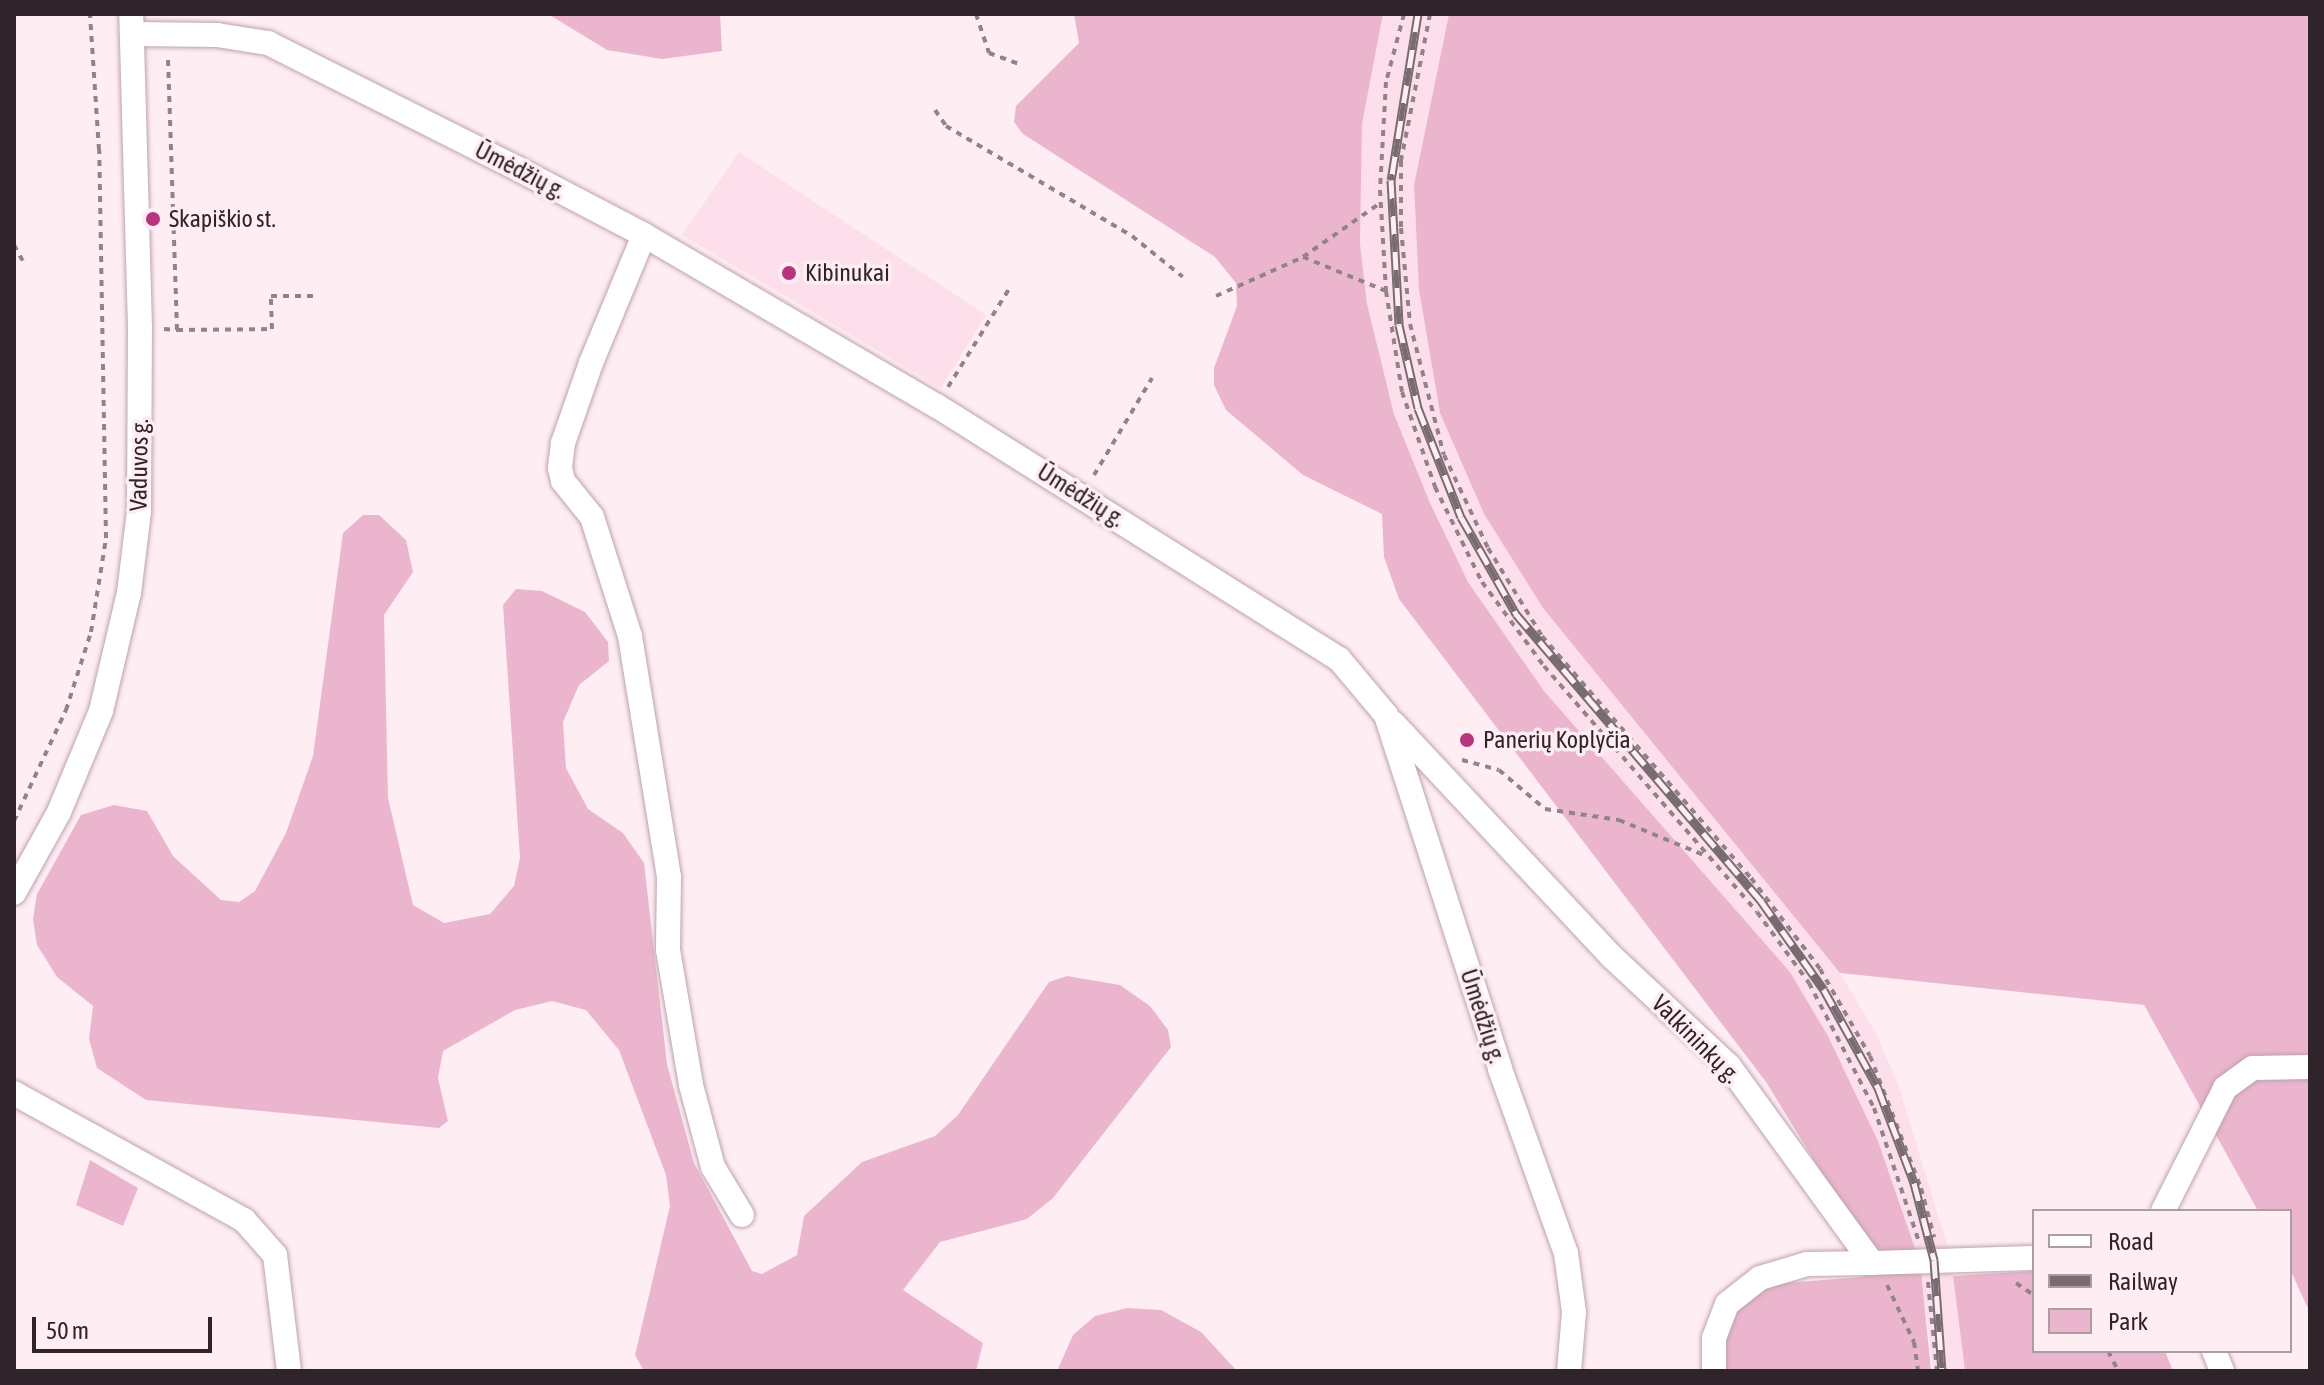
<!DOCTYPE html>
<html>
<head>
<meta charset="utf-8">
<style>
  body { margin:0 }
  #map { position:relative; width:2324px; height:1385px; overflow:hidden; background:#ffedf4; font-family:"Asap Condensed",sans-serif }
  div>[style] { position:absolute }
  .built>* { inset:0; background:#fcdfeb; transform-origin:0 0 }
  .green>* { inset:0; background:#ebb6cd }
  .path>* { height:4px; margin-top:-2px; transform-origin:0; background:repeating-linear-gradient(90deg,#918389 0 6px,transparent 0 12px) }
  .roads { filter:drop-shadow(0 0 2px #bda3ae) drop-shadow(0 0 2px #bda3ae) }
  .minor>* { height:24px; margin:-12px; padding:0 12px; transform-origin:12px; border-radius:12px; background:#fff }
  .rail>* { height:9px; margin-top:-4.5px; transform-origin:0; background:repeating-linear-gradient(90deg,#ffedf4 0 18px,#786b71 0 36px); box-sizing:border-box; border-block:2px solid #786b71 }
  .dots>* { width:22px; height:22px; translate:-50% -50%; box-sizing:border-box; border:4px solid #ffedf4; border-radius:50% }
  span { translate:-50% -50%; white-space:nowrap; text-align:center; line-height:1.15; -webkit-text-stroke:7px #ffedf4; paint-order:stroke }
  .street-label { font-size:24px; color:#2e2429 }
  .poi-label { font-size:24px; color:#2e2429 }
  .left { translate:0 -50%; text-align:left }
  .frame { position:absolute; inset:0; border:16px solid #2e2429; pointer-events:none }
  .legend { position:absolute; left:2032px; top:1209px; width:260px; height:144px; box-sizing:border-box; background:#ffedf4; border:2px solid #ab9da3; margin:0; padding:10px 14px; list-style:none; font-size:24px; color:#2e2429 }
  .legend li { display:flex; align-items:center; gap:16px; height:40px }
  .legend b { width:40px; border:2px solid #ab9da3 }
  .scale { position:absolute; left:32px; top:1317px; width:180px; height:36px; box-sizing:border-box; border:4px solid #2e2429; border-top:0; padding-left:10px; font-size:24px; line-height:28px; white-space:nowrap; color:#2e2429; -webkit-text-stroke:6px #ffedf4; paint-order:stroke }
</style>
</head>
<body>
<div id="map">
  <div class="built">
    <div style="clip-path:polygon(1383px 14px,1449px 14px,1414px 185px,1419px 290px,1440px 413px,1484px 514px,1543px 608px,1840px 973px,1876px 1033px,1898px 1084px,1950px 1254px,1917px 1254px,1878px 1141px,1828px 1036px,1790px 972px,1544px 691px,1468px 582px,1430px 503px,1394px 414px,1367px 304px,1360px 243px,1362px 124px)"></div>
    <div style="clip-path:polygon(739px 152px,986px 315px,941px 388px,682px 235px)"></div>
    <div style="left:1952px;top:1269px;width:103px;height:31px;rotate:83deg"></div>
  </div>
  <div class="green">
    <div style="clip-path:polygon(548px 14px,720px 14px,722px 51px,662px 59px,607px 50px)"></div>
    <div style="clip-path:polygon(1074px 14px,1383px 14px,1362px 124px,1360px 243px,1367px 304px,1394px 414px,1430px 503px,1468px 582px,1544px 691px,1790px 972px,1828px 1036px,1878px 1141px,1917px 1254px,1882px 1252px,1862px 1238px,1766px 1082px,1399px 599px,1384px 557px,1382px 514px,1303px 475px,1226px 410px,1214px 385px,1214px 368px,1237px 306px,1236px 283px,1215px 257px,1023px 134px,1014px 122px,1016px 106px,1079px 43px)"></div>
    <div style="clip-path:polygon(1449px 14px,2310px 14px,2310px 1313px,2290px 1269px,2290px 1211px,2258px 1211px,2144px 1005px,1840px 973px,1543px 608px,1484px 514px,1440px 413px,1419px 290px,1414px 185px)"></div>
    <div style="clip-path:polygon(363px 515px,379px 515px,406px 540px,413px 572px,384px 615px,388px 798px,413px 905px,444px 923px,490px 914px,514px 886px,520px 858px,503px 605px,516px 589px,542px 591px,585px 612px,608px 642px,609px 661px,579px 685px,563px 722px,566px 768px,588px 809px,623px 833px,644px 863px,667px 1064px,680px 1112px,694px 1163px,752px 1271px,762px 1274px,797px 1255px,804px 1216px,862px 1162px,935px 1136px,958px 1115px,1049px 982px,1067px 976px,1120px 985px,1150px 1006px,1168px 1030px,1171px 1047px,1053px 1198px,1027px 1219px,940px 1242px,903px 1290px,983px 1343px,976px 1371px,644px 1371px,635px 1355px,670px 1206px,666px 1175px,619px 1050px,586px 1010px,552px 1001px,515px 1010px,443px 1051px,438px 1078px,448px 1121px,439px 1128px,146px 1100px,97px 1068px,89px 1039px,93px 1006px,57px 977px,37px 945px,33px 919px,37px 894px,81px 815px,114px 805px,147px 811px,173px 856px,221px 900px,239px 902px,255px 891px,286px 833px,313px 756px,343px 533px)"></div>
    <div style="clip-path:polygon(90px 1160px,138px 1188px,123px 1226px,76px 1205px)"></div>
    <div style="clip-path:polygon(1863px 1269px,1921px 1270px,1931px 1371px,1724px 1371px,1727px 1321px,1743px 1300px,1773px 1284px,1863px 1277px)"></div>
    <div style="clip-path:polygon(2034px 1271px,2034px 1351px,2165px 1351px,2173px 1371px,1965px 1371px,1953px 1276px)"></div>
    <div style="clip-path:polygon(1127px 1308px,1161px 1310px,1201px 1332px,1237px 1371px,1057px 1371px,1073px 1335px,1095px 1316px)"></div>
  </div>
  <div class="path">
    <div style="left:976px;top:14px;width:41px;rotate:71.6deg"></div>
    <div style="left:989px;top:53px;width:32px;rotate:20deg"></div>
    <div style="left:1404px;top:14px;width:70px;rotate:104.8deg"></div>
    <div style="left:1386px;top:82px;width:108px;rotate:93.2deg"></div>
    <div style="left:1380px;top:190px;width:101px;rotate:86.6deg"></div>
    <div style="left:1386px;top:291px;width:102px;rotate:81deg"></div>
    <div style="left:1402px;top:392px;width:101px;rotate:70.8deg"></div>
    <div style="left:1435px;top:487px;width:106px;rotate:63.7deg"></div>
    <div style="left:1482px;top:582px;width:104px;rotate:53.6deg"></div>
    <div style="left:1544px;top:666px;width:325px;rotate:49.1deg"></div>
    <div style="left:1757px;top:912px;width:88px;rotate:53.8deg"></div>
    <div style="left:1809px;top:983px;width:141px;rotate:62.5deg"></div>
    <div style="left:1874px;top:1108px;width:138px;rotate:71.4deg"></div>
    <div style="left:1430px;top:14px;width:150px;rotate:101.2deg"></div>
    <div style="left:1401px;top:161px;width:67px;rotate:90deg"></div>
    <div style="left:1401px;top:228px;width:96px;rotate:84.6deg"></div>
    <div style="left:1410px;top:324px;width:135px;rotate:75.5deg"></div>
    <div style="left:1444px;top:455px;width:103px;rotate:64.7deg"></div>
    <div style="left:1488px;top:548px;width:103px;rotate:58.5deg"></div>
    <div style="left:1542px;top:636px;width:320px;rotate:49.2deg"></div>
    <div style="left:1751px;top:878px;width:114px;rotate:52.8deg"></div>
    <div style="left:1820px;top:969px;width:100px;rotate:60.1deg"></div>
    <div style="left:1870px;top:1056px;width:142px;rotate:68.9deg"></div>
    <div style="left:1921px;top:1188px;width:51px;rotate:75.1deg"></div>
    <div style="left:935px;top:110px;width:19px;rotate:55deg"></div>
    <div style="left:946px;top:126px;width:216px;rotate:30.6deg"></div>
    <div style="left:1132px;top:236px;width:65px;rotate:38.8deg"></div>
    <div style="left:14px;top:245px;width:21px;rotate:61deg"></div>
    <div style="left:1303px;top:257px;width:90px;rotate:22.3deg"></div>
    <div style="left:1216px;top:296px;width:95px;rotate:-24.1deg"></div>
    <div style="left:1303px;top:257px;width:94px;rotate:-35deg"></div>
    <div style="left:164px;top:329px;width:13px;rotate:4deg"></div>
    <div style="left:177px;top:330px;width:271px;rotate:-91.9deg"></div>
    <div style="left:177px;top:330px;width:95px;rotate:-0.6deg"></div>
    <div style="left:272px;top:329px;width:33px;rotate:-92deg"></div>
    <div style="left:271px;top:296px;width:44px"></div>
    <div style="left:948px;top:387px;width:115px;rotate:-58.1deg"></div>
    <div style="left:1094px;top:475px;width:113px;rotate:-59.1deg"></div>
    <div style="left:1462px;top:760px;width:38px;rotate:15deg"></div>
    <div style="left:1499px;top:770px;width:60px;rotate:40.3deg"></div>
    <div style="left:1545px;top:809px;width:75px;rotate:8.5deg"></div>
    <div style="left:1619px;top:820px;width:94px;rotate:22.5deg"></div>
    <div style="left:14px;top:821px;width:123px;rotate:-64.9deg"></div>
    <div style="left:66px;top:710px;width:82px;rotate:-72.2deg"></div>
    <div style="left:91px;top:632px;width:95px;rotate:-80.9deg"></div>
    <div style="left:106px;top:538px;width:388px;rotate:-91deg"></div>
    <div style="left:99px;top:150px;width:136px;rotate:-93.8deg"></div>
    <div style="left:1928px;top:1282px;width:89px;rotate:84.2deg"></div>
    <div style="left:2016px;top:1283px;width:22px;rotate:34deg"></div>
    <div style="left:1887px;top:1285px;width:63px;rotate:64.7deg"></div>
    <div style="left:1914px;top:1342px;width:29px;rotate:82deg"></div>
    <div style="left:2108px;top:1351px;width:22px;rotate:63deg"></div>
  </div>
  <div class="roads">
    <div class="minor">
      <div style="left:133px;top:34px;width:84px;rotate:0.7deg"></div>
      <div style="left:217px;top:35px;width:52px;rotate:8.9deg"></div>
      <div style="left:268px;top:43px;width:280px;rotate:26.7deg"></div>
      <div style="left:518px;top:169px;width:142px;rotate:27.6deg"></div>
      <div style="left:644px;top:235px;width:339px;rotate:30.3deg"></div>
      <div style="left:937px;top:406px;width:475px;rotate:32.2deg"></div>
      <div style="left:1339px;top:659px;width:73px;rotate:50deg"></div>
      <div style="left:1386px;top:715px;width:372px;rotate:72.1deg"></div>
      <div style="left:1500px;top:1069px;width:195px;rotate:70.3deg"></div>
      <div style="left:1566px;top:1253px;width:60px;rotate:82.3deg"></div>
      <div style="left:1574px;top:1312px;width:59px;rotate:94.8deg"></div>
      <div style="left:644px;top:235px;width:139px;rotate:112.5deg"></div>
      <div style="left:591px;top:363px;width:85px;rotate:109.3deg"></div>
      <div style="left:563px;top:443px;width:25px;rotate:97deg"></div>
      <div style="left:560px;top:468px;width:13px;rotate:77deg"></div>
      <div style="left:563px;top:481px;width:46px;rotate:51.1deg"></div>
      <div style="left:592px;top:517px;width:125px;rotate:72.3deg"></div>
      <div style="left:630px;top:636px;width:244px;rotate:80.8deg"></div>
      <div style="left:669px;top:877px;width:73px;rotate:90.8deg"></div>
      <div style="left:668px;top:950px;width:137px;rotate:80.3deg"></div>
      <div style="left:691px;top:1085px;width:85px;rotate:75deg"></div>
      <div style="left:713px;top:1167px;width:56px;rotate:58.9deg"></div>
      <div style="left:1393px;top:723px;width:320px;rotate:46.9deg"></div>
      <div style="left:1612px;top:957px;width:160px;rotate:43deg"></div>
      <div style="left:1729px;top:1066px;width:243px;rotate:54deg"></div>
      <div style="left:1872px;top:1263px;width:162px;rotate:-1.8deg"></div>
      <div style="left:14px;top:893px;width:93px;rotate:-60.9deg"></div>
      <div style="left:59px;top:812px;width:109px;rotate:-67.4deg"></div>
      <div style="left:101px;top:711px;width:121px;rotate:-76.7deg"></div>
      <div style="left:129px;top:593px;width:83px;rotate:-83deg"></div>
      <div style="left:139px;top:511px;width:183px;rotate:-89.7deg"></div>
      <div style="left:140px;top:328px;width:314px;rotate:-91.6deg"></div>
      <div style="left:14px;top:1093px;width:263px;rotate:28.9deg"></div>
      <div style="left:244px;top:1220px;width:47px;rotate:48.5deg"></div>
      <div style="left:275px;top:1255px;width:117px;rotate:83.1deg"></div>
      <div style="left:2163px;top:1211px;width:138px;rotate:-63.2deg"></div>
      <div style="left:2225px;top:1088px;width:34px;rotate:-36deg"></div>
      <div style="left:2253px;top:1068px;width:57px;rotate:-1deg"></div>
      <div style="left:2214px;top:1351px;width:22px;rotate:68deg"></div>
      <div style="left:1714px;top:1371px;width:33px;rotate:-90deg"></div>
      <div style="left:1714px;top:1338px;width:36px;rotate:-69deg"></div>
      <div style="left:1727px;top:1304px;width:42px;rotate:-38.2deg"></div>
      <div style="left:1760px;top:1278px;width:49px;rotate:-16.6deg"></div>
      <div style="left:1807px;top:1264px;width:65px;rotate:-0.9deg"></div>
    </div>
  </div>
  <div class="rail">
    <div style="left:1418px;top:14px;width:168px;rotate:99.2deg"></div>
    <div style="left:1391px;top:180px;width:145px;rotate:86.8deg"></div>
    <div style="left:1399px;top:325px;width:85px;rotate:77.1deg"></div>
    <div style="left:1418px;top:408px;width:117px;rotate:68.5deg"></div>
    <div style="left:1461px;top:517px;width:112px;rotate:60.4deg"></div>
    <div style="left:1516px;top:614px;width:377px;rotate:49.5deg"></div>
    <div style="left:1761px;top:901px;width:109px;rotate:54.7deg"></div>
    <div style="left:1824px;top:990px;width:112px;rotate:61.1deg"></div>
    <div style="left:1878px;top:1088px;width:102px;rotate:69.2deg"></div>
    <div style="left:1914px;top:1183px;width:80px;rotate:75.4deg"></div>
    <div style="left:1934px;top:1260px;width:111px;rotate:85.9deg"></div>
  </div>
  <div class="dots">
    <div style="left:153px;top:219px;background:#b8357e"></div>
    <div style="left:789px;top:273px;background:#b8357e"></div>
    <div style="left:1467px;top:740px;background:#b8357e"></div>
  </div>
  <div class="street-label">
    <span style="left:520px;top:170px;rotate:27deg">Ūmėdžių g.</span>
    <span style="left:139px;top:465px;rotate:-89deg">Vaduvos g.</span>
    <span style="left:1081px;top:495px;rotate:32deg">Ūmėdžių g.</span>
    <span style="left:1483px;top:1016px;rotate:72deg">Ūmėdžių g.</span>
    <span style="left:1696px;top:1039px;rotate:45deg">Valkininkų g.</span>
  </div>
  <div class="poi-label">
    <span class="left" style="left:169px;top:219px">Skapiškio st.</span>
    <span class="left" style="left:805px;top:273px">Kibinukai</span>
    <span class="left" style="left:1483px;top:740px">Panerių Koplyčia</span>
  </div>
  <div class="frame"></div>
  <ul class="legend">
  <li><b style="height:10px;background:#fff"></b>Road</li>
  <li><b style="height:10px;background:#786b71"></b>Railway</li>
  <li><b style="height:22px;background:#ebb6cd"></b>Park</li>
  </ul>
  <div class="scale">50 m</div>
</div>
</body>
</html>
